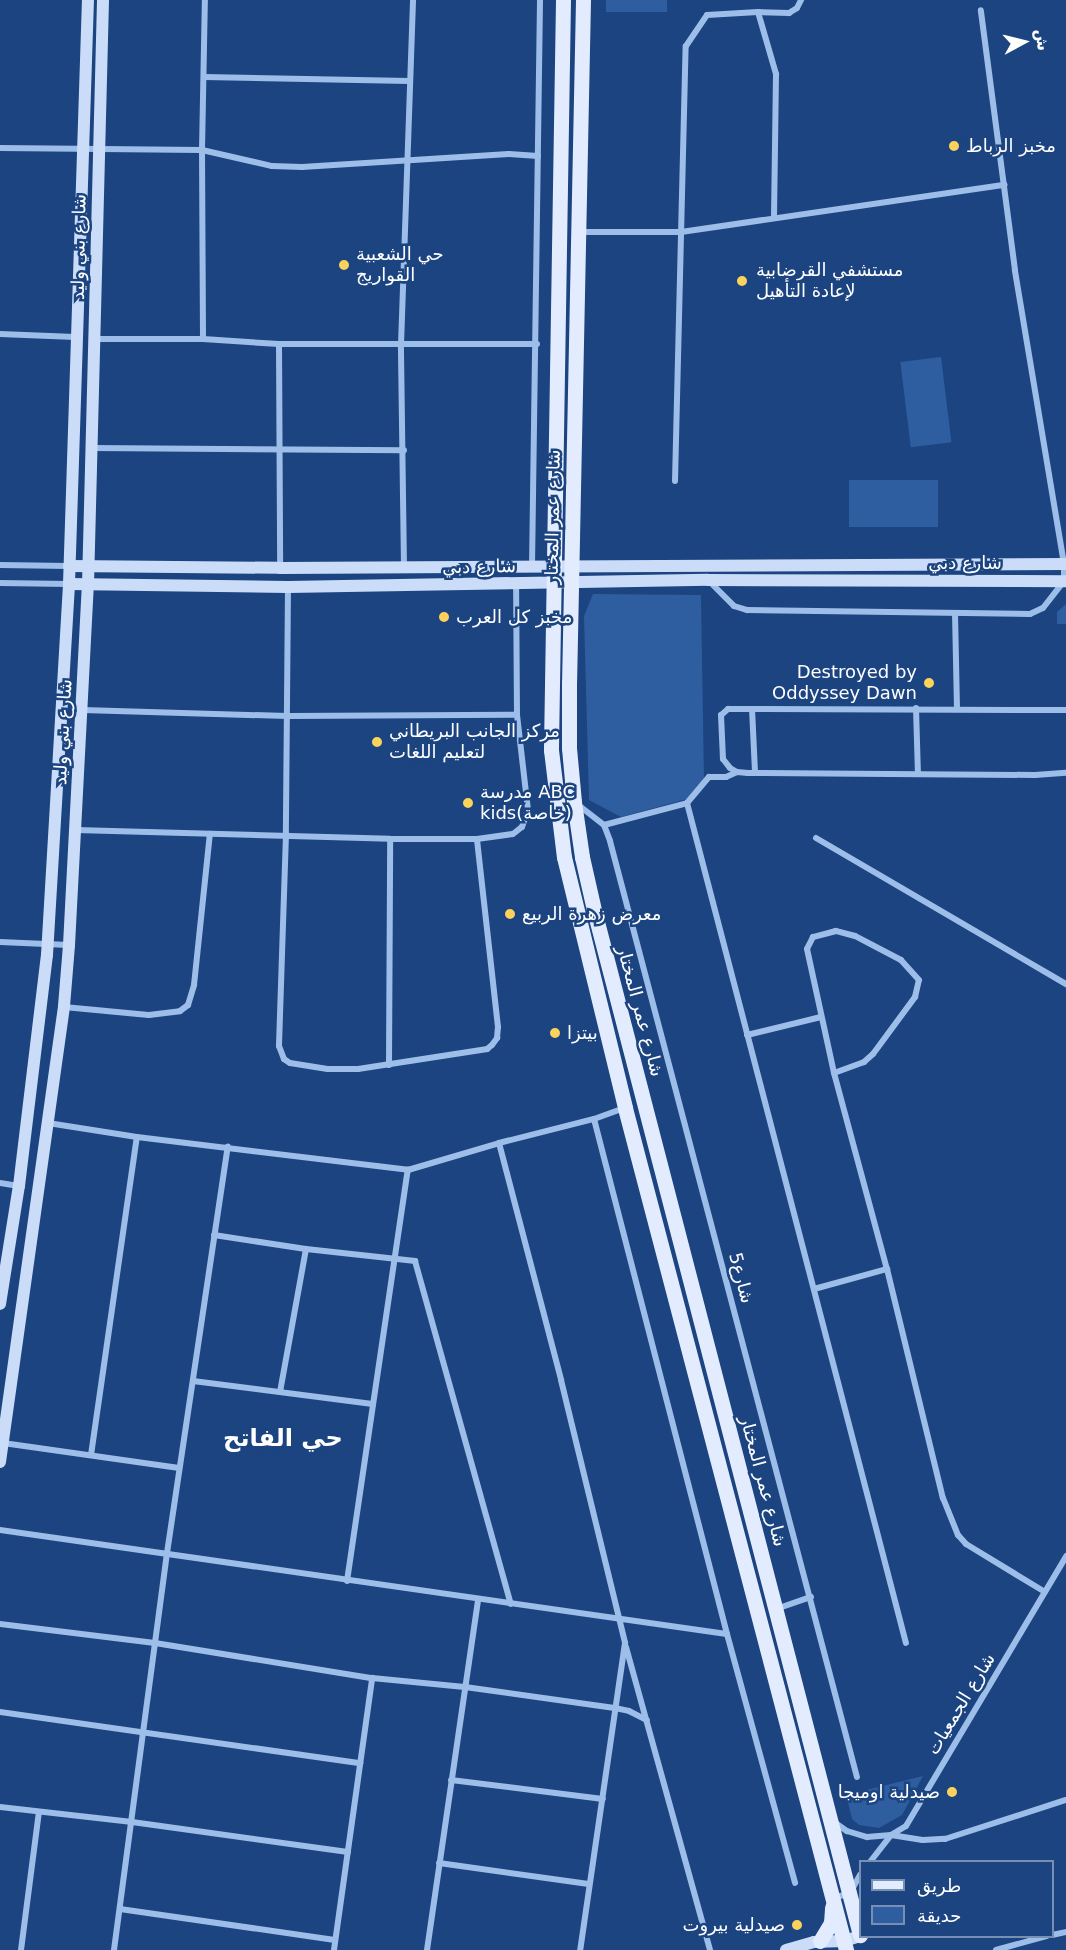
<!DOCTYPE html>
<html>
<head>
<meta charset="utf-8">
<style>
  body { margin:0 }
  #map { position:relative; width:1066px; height:1950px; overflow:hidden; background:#1b4481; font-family:"DejaVu Sans",Cairo,sans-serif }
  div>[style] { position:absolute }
  .green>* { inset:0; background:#2e5da0; transform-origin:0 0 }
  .street>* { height:6px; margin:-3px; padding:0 3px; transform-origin:3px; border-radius:3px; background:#9ebeea }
  .secondary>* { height:12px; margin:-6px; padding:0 6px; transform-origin:6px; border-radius:6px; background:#cadcf8 }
  .primary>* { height:15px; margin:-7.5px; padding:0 7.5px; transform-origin:7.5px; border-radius:7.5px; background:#e2ecfe }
  .dots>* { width:16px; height:16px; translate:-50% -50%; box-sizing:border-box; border:3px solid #1b4481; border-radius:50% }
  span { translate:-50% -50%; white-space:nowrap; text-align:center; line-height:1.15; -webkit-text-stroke:5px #1b4481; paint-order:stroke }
  .poi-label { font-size:18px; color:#fff }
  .left { translate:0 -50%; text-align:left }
  .right { translate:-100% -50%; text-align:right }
  .street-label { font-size:18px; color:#fff }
  .district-label { font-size:24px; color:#fff; font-weight:700 }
  .legend { position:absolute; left:859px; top:1860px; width:195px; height:78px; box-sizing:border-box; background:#1b4481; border:2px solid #768fb3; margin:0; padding:8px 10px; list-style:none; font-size:18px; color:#fff }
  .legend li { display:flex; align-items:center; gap:12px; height:30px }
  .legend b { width:30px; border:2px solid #768fb3 }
  .north { position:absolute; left:994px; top:12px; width:60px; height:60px; -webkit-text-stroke:4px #1b4481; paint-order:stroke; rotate:83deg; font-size:16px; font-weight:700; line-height:24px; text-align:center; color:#fff }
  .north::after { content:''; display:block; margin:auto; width:21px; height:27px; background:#fff; clip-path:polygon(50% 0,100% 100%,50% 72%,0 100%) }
</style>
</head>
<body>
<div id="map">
  <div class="green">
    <div style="left:606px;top:0;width:61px;height:12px"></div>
    <div style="left:941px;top:357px;width:86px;height:41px;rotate:83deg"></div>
    <div style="left:938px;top:480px;width:47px;height:89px;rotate:90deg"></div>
    <div style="clip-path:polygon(593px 594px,701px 595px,704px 780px,691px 798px,621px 817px,589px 800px,584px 616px)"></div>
    <div style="clip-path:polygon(1066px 604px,1066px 624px,1057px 624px,1057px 612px)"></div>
    <div style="clip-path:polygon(923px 1776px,902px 1815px,879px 1828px,859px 1825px,852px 1819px,846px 1795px)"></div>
  </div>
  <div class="street">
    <div style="left:758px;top:12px;width:31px;rotate:2deg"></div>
    <div style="left:789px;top:13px;width:9px;rotate:-32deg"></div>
    <div style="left:797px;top:8px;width:9px;rotate:-63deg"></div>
    <div style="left:204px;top:77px;width:205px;rotate:1.1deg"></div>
    <div style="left:0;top:148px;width:202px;rotate:0.6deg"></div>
    <div style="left:202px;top:150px;width:72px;rotate:12.9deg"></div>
    <div style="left:272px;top:166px;width:30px;rotate:2deg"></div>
    <div style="left:302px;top:167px;width:207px;rotate:-3.6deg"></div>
    <div style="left:509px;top:154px;width:29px;rotate:4deg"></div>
    <div style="left:579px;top:232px;width:102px"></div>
    <div style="left:681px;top:232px;width:327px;rotate:-8.3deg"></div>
    <div style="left:0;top:334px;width:75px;rotate:2.3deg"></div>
    <div style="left:95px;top:339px;width:108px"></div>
    <div style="left:203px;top:339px;width:76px;rotate:3.8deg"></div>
    <div style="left:279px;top:344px;width:258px"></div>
    <div style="left:203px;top:339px;width:189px;rotate:-90.3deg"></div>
    <div style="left:202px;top:150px;width:150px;rotate:-88.9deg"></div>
    <div style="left:279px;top:344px;width:224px;rotate:89.7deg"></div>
    <div style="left:92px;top:448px;width:312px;rotate:0.4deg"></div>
    <div style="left:675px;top:481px;width:435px;rotate:-88.6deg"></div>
    <div style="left:686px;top:46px;width:37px;rotate:-56deg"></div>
    <div style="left:707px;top:15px;width:51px;rotate:-3.4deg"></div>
    <div style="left:758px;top:12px;width:65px;rotate:73.8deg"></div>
    <div style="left:776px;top:74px;width:144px;rotate:90.8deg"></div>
    <div style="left:0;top:565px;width:69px;rotate:0.8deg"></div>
    <div style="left:404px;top:567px;width:222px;rotate:-90.8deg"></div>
    <div style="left:401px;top:345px;width:345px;rotate:-88deg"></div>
    <div style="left:532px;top:567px;width:567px;rotate:-89.19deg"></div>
    <div style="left:708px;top:580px;width:37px;rotate:45deg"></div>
    <div style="left:734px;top:606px;width:14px;rotate:17deg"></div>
    <div style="left:747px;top:610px;width:283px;rotate:0.8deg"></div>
    <div style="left:1030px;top:614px;width:14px;rotate:-25deg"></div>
    <div style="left:1043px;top:608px;width:34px;rotate:-52deg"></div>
    <div style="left:1064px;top:581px;width:17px;rotate:-90deg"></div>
    <div style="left:1064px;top:564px;width:298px;rotate:-99.5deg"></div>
    <div style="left:1015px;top:270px;width:262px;rotate:-97.5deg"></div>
    <div style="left:0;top:583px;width:69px;rotate:0.8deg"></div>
    <div style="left:288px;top:587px;width:247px;rotate:90.5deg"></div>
    <div style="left:286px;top:834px;width:212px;rotate:91.9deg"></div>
    <div style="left:279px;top:1046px;width:14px;rotate:69deg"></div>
    <div style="left:284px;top:1059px;width:7px;rotate:34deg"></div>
    <div style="left:290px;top:1063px;width:38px;rotate:9deg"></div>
    <div style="left:328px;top:1069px;width:30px"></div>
    <div style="left:358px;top:1069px;width:131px;rotate:-8.8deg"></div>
    <div style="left:487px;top:1049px;width:6px;rotate:-39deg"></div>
    <div style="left:492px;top:1045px;width:9px;rotate:-54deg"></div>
    <div style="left:497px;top:1038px;width:11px;rotate:-85deg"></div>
    <div style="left:498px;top:1027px;width:189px;rotate:-96.4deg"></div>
    <div style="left:955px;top:613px;width:95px;rotate:88.8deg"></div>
    <div style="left:916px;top:708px;width:66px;rotate:88.3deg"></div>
    <div style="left:752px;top:709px;width:314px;rotate:0.2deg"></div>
    <div style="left:83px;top:710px;width:205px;rotate:1.7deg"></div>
    <div style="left:288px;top:716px;width:229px;rotate:-0.3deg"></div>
    <div style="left:755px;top:772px;width:63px;rotate:-92.7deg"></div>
    <div style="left:752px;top:709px;width:24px;rotate:180deg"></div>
    <div style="left:728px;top:709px;width:9px;rotate:139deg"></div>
    <div style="left:721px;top:715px;width:44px;rotate:87.4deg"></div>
    <div style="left:723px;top:759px;width:11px;rotate:52deg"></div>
    <div style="left:730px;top:768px;width:8px;rotate:30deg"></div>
    <div style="left:737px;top:772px;width:11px;rotate:5deg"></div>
    <div style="left:748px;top:773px;width:287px;rotate:0.4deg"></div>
    <div style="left:1035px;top:775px;width:31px;rotate:-4deg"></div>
    <div style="left:687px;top:803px;width:868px;rotate:75.39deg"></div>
    <div style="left:577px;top:804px;width:34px;rotate:38deg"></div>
    <div style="left:604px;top:825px;width:17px;rotate:69deg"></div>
    <div style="left:610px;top:841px;width:968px;rotate:75.22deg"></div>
    <div style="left:604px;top:825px;width:86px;rotate:-14.8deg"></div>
    <div style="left:687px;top:803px;width:34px;rotate:-50deg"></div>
    <div style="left:709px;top:777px;width:17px"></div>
    <div style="left:726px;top:777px;width:12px;rotate:-24deg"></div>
    <div style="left:76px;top:830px;width:314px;rotate:1.6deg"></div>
    <div style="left:390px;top:839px;width:87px"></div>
    <div style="left:477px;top:839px;width:36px;rotate:-8deg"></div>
    <div style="left:513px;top:834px;width:11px;rotate:-38deg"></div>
    <div style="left:522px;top:827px;width:18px;rotate:-71deg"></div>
    <div style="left:528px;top:810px;width:96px;rotate:-96.6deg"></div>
    <div style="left:517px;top:715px;width:131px;rotate:-90.4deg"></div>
    <div style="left:816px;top:838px;width:290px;rotate:30.3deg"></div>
    <div style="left:0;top:942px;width:69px;rotate:2.5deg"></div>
    <div style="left:64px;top:1007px;width:85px;rotate:5.4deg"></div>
    <div style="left:149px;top:1015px;width:31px;rotate:-7deg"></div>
    <div style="left:180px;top:1011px;width:10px;rotate:-37deg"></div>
    <div style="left:188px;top:1005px;width:21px;rotate:-73deg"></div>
    <div style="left:194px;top:985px;width:152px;rotate:-84deg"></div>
    <div style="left:747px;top:1035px;width:76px;rotate:-13.7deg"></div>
    <div style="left:389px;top:1065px;width:226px;rotate:-89.7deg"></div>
    <div style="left:834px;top:1073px;width:32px;rotate:-20deg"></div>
    <div style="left:864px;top:1062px;width:12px;rotate:-42deg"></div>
    <div style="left:873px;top:1054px;width:71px;rotate:-53.6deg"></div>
    <div style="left:915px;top:997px;width:17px;rotate:-77deg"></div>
    <div style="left:919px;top:980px;width:27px;rotate:-132deg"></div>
    <div style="left:901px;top:960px;width:52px;rotate:-152.4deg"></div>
    <div style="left:855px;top:936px;width:20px;rotate:-165deg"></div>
    <div style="left:836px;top:931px;width:24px;rotate:165deg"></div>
    <div style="left:813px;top:937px;width:13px;rotate:117deg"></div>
    <div style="left:807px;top:949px;width:127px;rotate:77.7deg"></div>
    <div style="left:834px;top:1073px;width:203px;rotate:74.9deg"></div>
    <div style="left:887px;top:1269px;width:236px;rotate:76.3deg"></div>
    <div style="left:943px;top:1498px;width:40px;rotate:68deg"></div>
    <div style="left:958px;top:1535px;width:12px;rotate:48deg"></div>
    <div style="left:966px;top:1544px;width:92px;rotate:31.3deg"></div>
    <div style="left:594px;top:1119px;width:532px;rotate:75.52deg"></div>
    <div style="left:727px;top:1634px;width:258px;rotate:74.7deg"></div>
    <div style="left:48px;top:1123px;width:90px;rotate:8.9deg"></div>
    <div style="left:137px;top:1137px;width:273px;rotate:6.9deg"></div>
    <div style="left:408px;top:1170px;width:95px;rotate:-16.5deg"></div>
    <div style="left:499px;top:1143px;width:98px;rotate:-14.2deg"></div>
    <div style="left:594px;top:1119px;width:33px;rotate:-20deg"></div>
    <div style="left:499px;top:1143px;width:245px;rotate:75.3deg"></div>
    <div style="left:561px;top:1380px;width:271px;rotate:76.3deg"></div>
    <div style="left:625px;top:1643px;width:310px;rotate:98.3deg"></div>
    <div style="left:0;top:1183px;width:19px;rotate:9deg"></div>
    <div style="left:214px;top:1235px;width:93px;rotate:8.7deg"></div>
    <div style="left:306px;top:1249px;width:110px;rotate:6.3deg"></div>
    <div style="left:415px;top:1261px;width:356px;rotate:74.4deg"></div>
    <div style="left:814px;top:1289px;width:76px;rotate:-15.3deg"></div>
    <div style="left:193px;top:1381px;width:181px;rotate:7.3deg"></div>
    <div style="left:280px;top:1392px;width:145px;rotate:-79.7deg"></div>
    <div style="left:3px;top:1443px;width:178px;rotate:8.1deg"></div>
    <div style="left:91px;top:1455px;width:321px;rotate:-81.8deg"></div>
    <div style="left:0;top:1530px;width:734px;rotate:8.14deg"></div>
    <div style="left:347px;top:1581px;width:416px;rotate:-81.6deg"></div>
    <div style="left:776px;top:1609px;width:37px;rotate:-19deg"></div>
    <div style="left:0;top:1624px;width:156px;rotate:7deg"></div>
    <div style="left:155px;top:1643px;width:220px;rotate:9.2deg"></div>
    <div style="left:372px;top:1678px;width:93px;rotate:5.5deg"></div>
    <div style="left:465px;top:1687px;width:151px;rotate:8deg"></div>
    <div style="left:615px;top:1708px;width:14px;rotate:12deg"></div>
    <div style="left:629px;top:1711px;width:20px;rotate:27deg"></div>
    <div style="left:626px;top:1647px;width:314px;rotate:74.5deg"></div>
    <div style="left:0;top:1712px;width:364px;rotate:8.1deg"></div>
    <div style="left:451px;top:1780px;width:153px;rotate:7.1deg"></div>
    <div style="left:0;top:1807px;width:133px;rotate:6.5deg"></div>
    <div style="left:132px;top:1822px;width:218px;rotate:7.9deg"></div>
    <div style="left:834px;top:1822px;width:16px;rotate:35deg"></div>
    <div style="left:847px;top:1831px;width:21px;rotate:17deg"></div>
    <div style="left:867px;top:1837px;width:24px;rotate:-5deg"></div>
    <div style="left:891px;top:1835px;width:17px;rotate:-31deg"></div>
    <div style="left:906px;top:1826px;width:314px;rotate:-59.3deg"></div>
    <div style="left:870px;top:1862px;width:34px;rotate:-52deg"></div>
    <div style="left:891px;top:1835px;width:32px;rotate:9deg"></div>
    <div style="left:923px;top:1840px;width:22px;rotate:-3deg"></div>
    <div style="left:945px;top:1839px;width:127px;rotate:-17.9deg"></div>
    <div style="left:439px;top:1863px;width:151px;rotate:8deg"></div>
    <div style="left:833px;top:1898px;width:18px;rotate:-16deg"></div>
    <div style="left:850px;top:1893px;width:21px;rotate:-61deg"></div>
    <div style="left:120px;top:1909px;width:217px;rotate:8.2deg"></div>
    <div style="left:1052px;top:1935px;width:14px;rotate:-12deg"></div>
    <div style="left:21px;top:1950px;width:139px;rotate:-82.6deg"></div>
    <div style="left:114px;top:1950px;width:401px;rotate:-82.4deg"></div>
    <div style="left:167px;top:1553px;width:411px;rotate:-81.5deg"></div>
    <div style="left:334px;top:1950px;width:275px;rotate:-82deg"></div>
    <div style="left:427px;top:1950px;width:354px;rotate:-81.7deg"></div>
    <div style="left:996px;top:1950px;width:53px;rotate:-15.4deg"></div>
  </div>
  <div class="secondary">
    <div style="left:69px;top:566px;width:211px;rotate:0.5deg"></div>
    <div style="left:280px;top:568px;width:786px;rotate:-0.29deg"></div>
    <div style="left:69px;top:584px;width:219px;rotate:0.8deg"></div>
    <div style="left:288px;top:587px;width:420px;rotate:-1deg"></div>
    <div style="left:708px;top:580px;width:358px;rotate:0.2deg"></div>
    <div style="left:0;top:1304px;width:120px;rotate:-80.9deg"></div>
    <div style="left:19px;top:1186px;width:233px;rotate:-83.1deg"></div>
    <div style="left:47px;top:955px;width:372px;rotate:-86.6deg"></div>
    <div style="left:69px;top:584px;width:584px;rotate:-88.14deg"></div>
    <div style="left:0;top:1462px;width:460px;rotate:-82deg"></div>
    <div style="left:64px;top:1006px;width:61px;rotate:-85.3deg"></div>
    <div style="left:69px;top:945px;width:361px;rotate:-87deg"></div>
    <div style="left:88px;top:585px;width:585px;rotate:-88.53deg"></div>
    <div style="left:786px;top:1950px;width:29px;rotate:-16deg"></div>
    <div style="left:814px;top:1942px;width:30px;rotate:-2deg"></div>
    <div style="left:844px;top:1941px;width:17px;rotate:-17deg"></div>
  </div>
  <div class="primary">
    <div style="left:563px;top:0;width:750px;rotate:90.92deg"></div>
    <div style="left:551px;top:750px;width:108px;rotate:83.1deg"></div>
    <div style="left:564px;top:857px;width:258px;rotate:76.3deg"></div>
    <div style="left:625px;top:1108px;width:871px;rotate:75.29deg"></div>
    <div style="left:583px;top:0;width:683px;rotate:91.17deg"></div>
    <div style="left:569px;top:683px;width:65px;rotate:90deg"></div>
    <div style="left:569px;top:748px;width:54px;rotate:84.7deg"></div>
    <div style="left:574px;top:802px;width:56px;rotate:81.7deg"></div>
    <div style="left:582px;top:857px;width:58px;rotate:77.2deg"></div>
    <div style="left:595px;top:914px;width:1055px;rotate:75.45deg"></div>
    <div style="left:820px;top:1941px;width:21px;rotate:-59deg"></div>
    <div style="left:831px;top:1923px;width:16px;rotate:-86deg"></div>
  </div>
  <div class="dots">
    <div style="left:954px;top:146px;background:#fcd25a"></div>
    <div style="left:344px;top:265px;background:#fcd25a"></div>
    <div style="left:742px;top:281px;background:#fcd25a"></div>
    <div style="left:444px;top:617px;background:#fcd25a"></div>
    <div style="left:929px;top:683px;background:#fcd25a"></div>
    <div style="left:377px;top:742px;background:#fcd25a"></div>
    <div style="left:468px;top:803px;background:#fcd25a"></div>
    <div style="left:510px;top:914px;background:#fcd25a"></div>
    <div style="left:555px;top:1033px;background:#fcd25a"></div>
    <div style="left:952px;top:1792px;background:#fcd25a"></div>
    <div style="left:797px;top:1925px;background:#fcd25a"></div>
  </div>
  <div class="poi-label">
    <span class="left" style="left:966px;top:146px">مخبز الرباط</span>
    <span class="left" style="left:356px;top:265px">حي الشعبية<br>القواريج</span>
    <span class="left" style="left:756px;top:281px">مستشفي القرضابية<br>لإعادة التأهيل</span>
    <span class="left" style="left:456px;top:617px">مخبز كل العرب</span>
    <span class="right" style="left:917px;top:683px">Destroyed by<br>Oddyssey Dawn</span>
    <span class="left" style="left:389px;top:742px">مركز الجانب البريطاني<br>لتعليم اللغات</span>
    <span class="left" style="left:480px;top:803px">مدرسة ABC<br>kids(خاصة)</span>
    <span class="left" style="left:522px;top:914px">معرض زهرة الربيع</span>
    <span class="left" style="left:567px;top:1033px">بيتزا</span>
    <span class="right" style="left:940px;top:1792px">صيدلية اوميجا</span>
    <span class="right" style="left:785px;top:1925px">صيدلية بيروت</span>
  </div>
  <div class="street-label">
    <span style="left:79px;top:247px;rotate:-89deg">شارع بني وليد</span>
    <span style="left:553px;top:517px;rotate:-89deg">شارع عمر المختار</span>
    <span style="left:965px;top:563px">شارع دبي</span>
    <span style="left:479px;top:567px;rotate:-1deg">شارع دبي</span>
    <span style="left:63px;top:732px;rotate:-87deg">شارع بني وليد</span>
    <span style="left:640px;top:1011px;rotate:75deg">شارع عمر المختار</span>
    <span style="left:741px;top:1278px;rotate:75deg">شارع5</span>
    <span style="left:763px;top:1481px;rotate:75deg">شارع عمر المختار</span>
    <span style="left:961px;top:1704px;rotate:-59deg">شارع الجمعيات</span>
  </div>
  <div class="district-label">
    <span style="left:283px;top:1439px">حي الفاتح</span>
  </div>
  <ul class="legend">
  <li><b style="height:8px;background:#e2ecfe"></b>طريق</li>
  <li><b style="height:16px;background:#2e5da0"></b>حديقة</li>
  </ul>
  <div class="north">ش</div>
</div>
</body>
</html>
